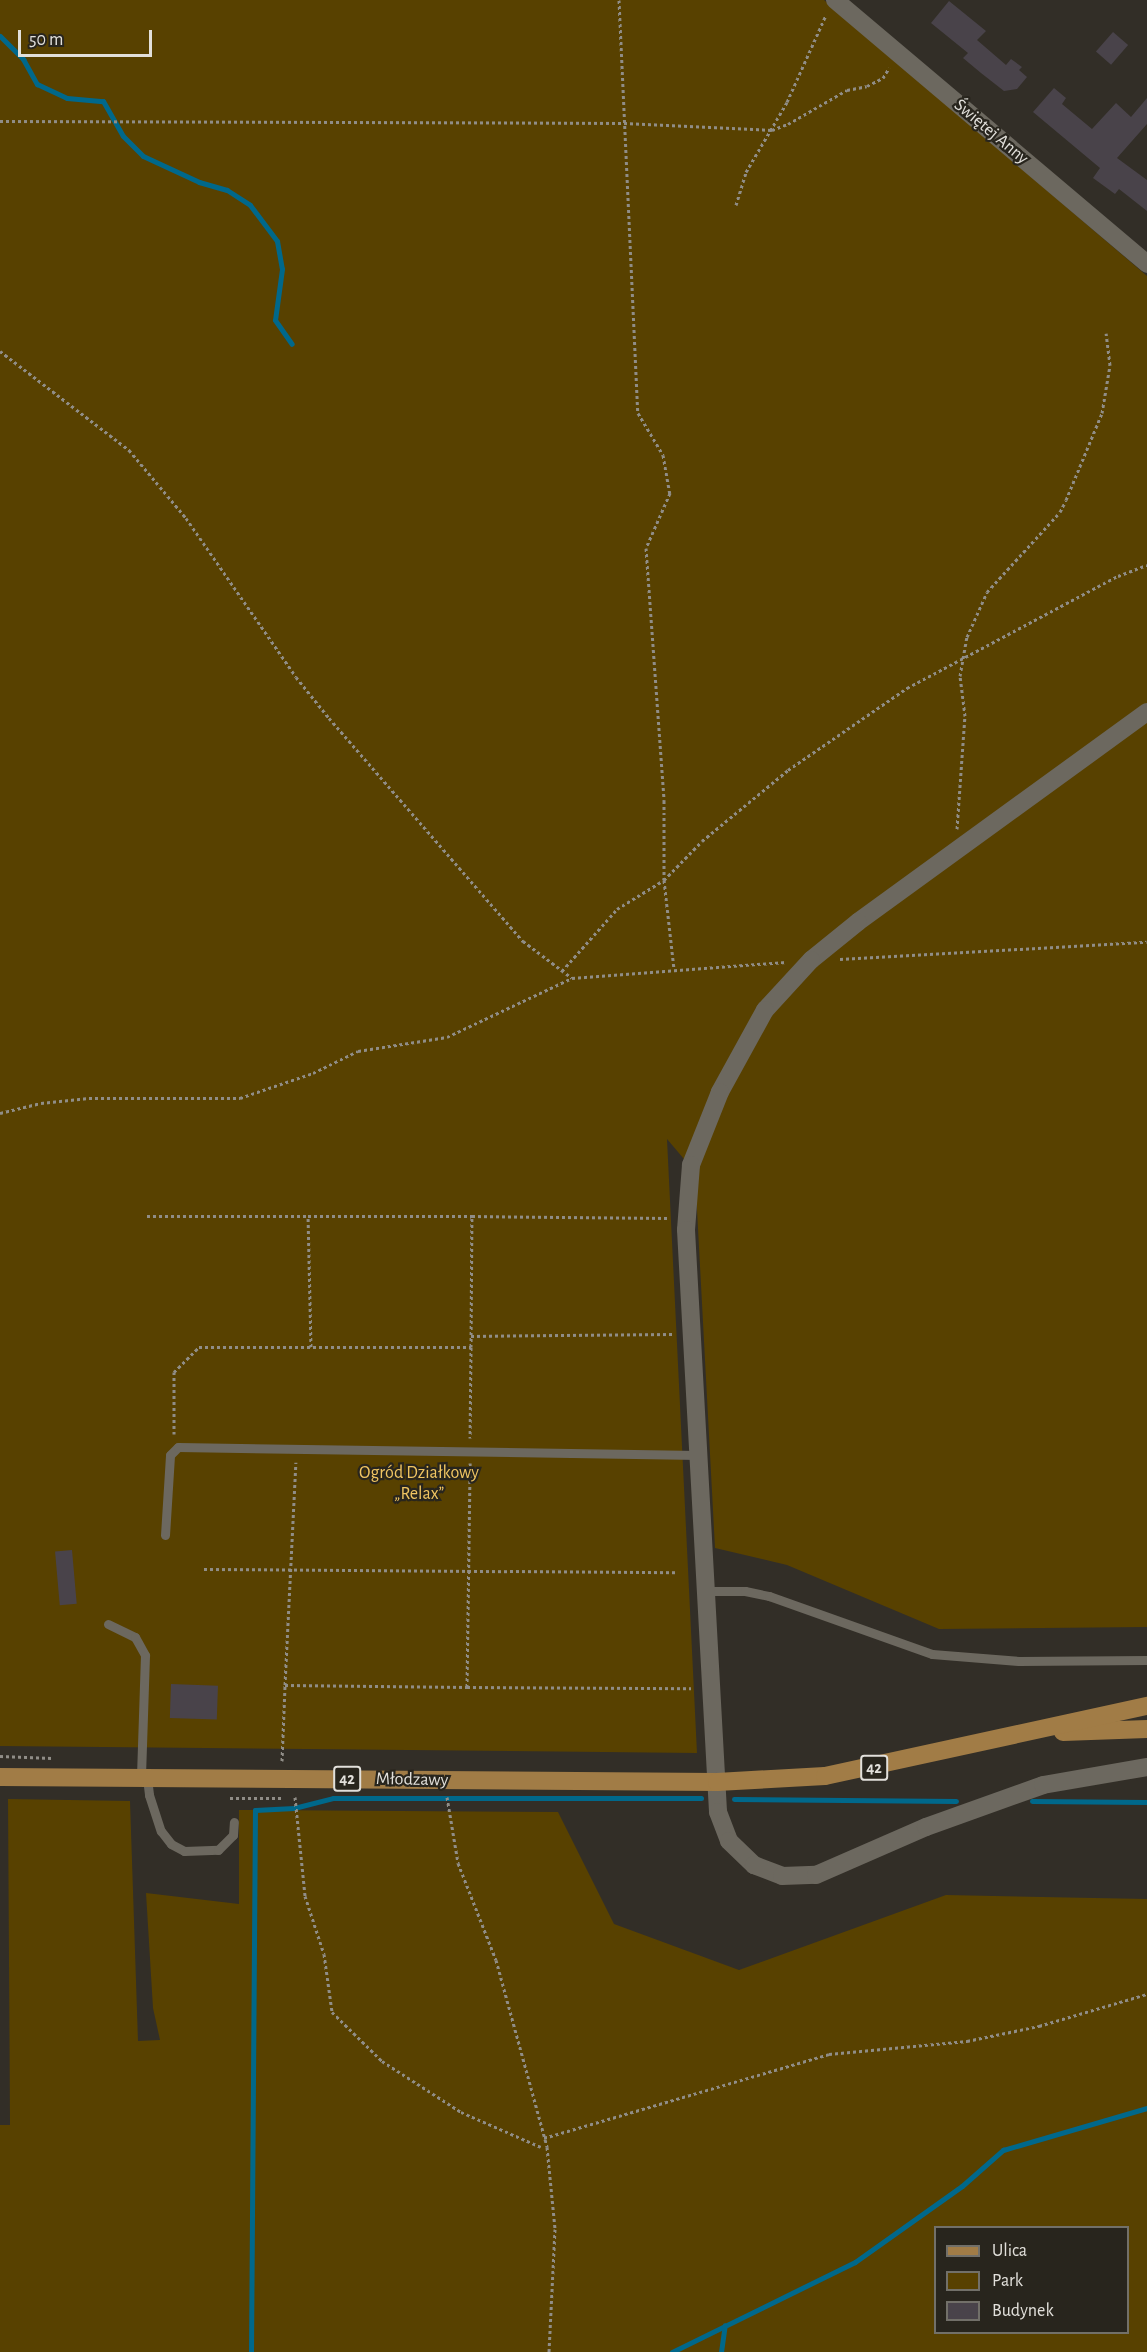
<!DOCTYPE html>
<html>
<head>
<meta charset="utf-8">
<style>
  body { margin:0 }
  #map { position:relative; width:1147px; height:2352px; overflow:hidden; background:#322e27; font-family:"Alegreya Sans",sans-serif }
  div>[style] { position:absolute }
  .green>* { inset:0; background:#584100 }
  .stream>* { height:5px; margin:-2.5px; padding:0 2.5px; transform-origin:2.5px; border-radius:2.5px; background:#00688b }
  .building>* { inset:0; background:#49434a; transform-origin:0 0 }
  .path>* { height:3px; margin-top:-1.5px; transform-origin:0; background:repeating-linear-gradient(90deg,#908d87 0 3px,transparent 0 6px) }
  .service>* { height:9px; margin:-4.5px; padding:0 4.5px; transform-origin:4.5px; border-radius:4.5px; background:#6c685f }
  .minor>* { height:18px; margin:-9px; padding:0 9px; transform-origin:9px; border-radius:9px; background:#6c685f }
  .primary>* { height:18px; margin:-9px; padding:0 9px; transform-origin:9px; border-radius:9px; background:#a17c46 }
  span { translate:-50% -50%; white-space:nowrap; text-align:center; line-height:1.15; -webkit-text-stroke:4.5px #28251d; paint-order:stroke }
  .shield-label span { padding:2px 4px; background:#28251d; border:2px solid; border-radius:4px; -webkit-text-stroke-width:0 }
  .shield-label { font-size:16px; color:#e2e0db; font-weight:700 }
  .street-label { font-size:18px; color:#e2e0db }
  .park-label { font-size:18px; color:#f0c562 }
  .legend { position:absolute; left:934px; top:2226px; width:195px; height:108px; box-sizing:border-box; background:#28251d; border:2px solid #727069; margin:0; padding:8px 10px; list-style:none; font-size:18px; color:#e2e0db }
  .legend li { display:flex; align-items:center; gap:12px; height:30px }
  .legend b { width:30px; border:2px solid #727069 }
  .scale { position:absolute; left:18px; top:30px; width:134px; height:27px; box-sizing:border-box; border:3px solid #e2e0db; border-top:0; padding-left:8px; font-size:18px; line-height:21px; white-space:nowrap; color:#e2e0db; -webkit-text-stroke:4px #28251d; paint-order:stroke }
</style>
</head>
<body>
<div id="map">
  <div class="green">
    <div style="clip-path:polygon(0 0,824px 0,1147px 276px,1147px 1627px,939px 1629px,787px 1565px,715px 1548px,695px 1172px,667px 1139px,697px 1753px,0 1746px)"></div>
    <div style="clip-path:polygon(evenodd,8px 1799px,130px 1801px,138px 2041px,160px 2040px,153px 2008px,146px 1893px,239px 1904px,239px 1810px,558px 1812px,614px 1924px,739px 1970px,946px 1895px,1147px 1899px,1147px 2352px,0 2352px,0 2125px,10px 2125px,8px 1799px,936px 2228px,1128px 2228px,1128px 2332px,936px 2332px,936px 2228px)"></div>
  </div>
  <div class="stream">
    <div style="left:0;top:36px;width:33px;rotate:45deg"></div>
    <div style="left:23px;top:59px;width:29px;rotate:61deg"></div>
    <div style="left:37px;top:84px;width:33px;rotate:25deg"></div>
    <div style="left:67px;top:98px;width:36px;rotate:5deg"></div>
    <div style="left:103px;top:101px;width:40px;rotate:60.3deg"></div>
    <div style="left:123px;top:136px;width:28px;rotate:45deg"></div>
    <div style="left:143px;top:156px;width:62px;rotate:24.9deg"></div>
    <div style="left:199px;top:182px;width:29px;rotate:16deg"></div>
    <div style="left:227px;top:190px;width:27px;rotate:33deg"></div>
    <div style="left:250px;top:205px;width:45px;rotate:53.1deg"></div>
    <div style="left:277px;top:241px;width:28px;rotate:80deg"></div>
    <div style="left:282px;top:269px;width:51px;rotate:97.8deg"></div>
    <div style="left:275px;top:320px;width:29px;rotate:55deg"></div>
    <div style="left:734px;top:1799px;width:222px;rotate:0.5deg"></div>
    <div style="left:1032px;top:1801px;width:115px;rotate:0.5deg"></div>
    <div style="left:251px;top:2352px;width:542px;rotate:-89.58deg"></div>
    <div style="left:255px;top:1810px;width:39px;rotate:-3deg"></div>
    <div style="left:294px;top:1808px;width:40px;rotate:-14.4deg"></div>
    <div style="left:333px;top:1798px;width:368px"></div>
    <div style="left:672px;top:2352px;width:204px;rotate:-26.2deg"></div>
    <div style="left:855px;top:2262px;width:131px;rotate:-35.4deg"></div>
    <div style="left:962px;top:2186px;width:55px;rotate:-41.3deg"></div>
    <div style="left:1003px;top:2150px;width:150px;rotate:-16.3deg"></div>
    <div style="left:721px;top:2352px;width:27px;rotate:-82deg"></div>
  </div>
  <div class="building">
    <div style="clip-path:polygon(949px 1px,986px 31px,977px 40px,1006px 65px,1011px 59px,1022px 67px,1019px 70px,1027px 77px,1017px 89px,1004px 91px,981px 73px,963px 58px,968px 53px,931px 23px)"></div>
    <div style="left:1113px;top:32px;width:20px;height:26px;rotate:41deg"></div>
    <div style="clip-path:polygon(1054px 88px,1066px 98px,1062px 104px,1092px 129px,1116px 103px,1131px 117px,1147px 98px,1147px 124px,1117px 158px,1147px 180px,1147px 211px,1119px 189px,1115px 194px,1093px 178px,1100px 168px,1033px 112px)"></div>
    <div style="left:72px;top:1550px;width:54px;height:17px;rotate:85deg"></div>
    <div style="left:171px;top:1684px;width:47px;height:34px;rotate:2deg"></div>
  </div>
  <div class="path">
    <div style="left:619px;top:0;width:413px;rotate:87.4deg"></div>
    <div style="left:638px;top:413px;width:49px;rotate:59.2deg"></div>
    <div style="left:663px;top:455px;width:39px;rotate:80deg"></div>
    <div style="left:670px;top:493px;width:60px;rotate:113.6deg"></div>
    <div style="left:646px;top:548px;width:253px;rotate:85.9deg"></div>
    <div style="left:664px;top:800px;width:80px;rotate:90deg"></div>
    <div style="left:664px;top:880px;width:90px;rotate:83.6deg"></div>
    <div style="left:0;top:121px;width:624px;rotate:0.18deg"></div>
    <div style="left:624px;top:123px;width:148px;rotate:2.7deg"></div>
    <div style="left:772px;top:130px;width:17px;rotate:-21deg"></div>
    <div style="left:788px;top:124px;width:68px;rotate:-30deg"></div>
    <div style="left:847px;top:90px;width:20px;rotate:-11deg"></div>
    <div style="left:867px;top:86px;width:18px;rotate:-27deg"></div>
    <div style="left:883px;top:78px;width:12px;rotate:-59deg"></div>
    <div style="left:736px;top:205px;width:34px;rotate:-73deg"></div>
    <div style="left:746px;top:172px;width:81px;rotate:-59.6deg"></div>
    <div style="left:787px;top:102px;width:95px;rotate:-65.9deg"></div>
    <div style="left:0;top:351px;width:163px;rotate:37.5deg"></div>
    <div style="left:129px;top:450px;width:89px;rotate:50deg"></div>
    <div style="left:186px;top:518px;width:193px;rotate:55.3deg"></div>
    <div style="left:296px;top:677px;width:53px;rotate:51.2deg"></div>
    <div style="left:329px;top:718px;width:296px;rotate:49deg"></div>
    <div style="left:523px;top:941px;width:61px;rotate:37.1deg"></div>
    <div style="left:957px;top:829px;width:113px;rotate:-86deg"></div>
    <div style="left:965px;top:716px;width:40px;rotate:-97.1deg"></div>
    <div style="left:960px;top:676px;width:40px;rotate:-80deg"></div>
    <div style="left:967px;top:637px;width:49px;rotate:-66deg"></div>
    <div style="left:987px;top:592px;width:108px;rotate:-47.6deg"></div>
    <div style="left:1060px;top:512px;width:13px;rotate:-63deg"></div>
    <div style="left:1066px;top:500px;width:94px;rotate:-67.5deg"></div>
    <div style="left:1102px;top:413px;width:49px;rotate:-80.5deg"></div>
    <div style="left:1110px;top:365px;width:32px;rotate:-97deg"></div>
    <div style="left:840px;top:959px;width:307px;rotate:-3.2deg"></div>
    <div style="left:562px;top:971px;width:83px;rotate:-48.4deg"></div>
    <div style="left:617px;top:909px;width:55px;rotate:-31.7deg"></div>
    <div style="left:664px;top:880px;width:54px;rotate:-45.7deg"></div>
    <div style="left:702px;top:841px;width:112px;rotate:-39.5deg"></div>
    <div style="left:788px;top:770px;width:145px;rotate:-34.6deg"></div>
    <div style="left:907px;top:688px;width:239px;rotate:-28deg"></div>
    <div style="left:1118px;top:576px;width:31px;rotate:-21deg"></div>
    <div style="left:0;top:1113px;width:42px;rotate:-13.7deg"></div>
    <div style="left:41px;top:1103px;width:48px;rotate:-5.9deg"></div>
    <div style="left:89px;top:1098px;width:151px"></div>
    <div style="left:240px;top:1098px;width:77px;rotate:-18.9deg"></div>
    <div style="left:313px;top:1073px;width:50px;rotate:-26.1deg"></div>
    <div style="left:358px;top:1051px;width:90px;rotate:-8.9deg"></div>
    <div style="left:447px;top:1037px;width:138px;rotate:-25.3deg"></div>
    <div style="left:572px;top:978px;width:215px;rotate:-4.3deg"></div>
    <div style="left:147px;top:1216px;width:161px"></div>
    <div style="left:471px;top:1336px;width:202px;rotate:-0.6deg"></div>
    <div style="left:311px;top:1347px;width:131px;rotate:-91.3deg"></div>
    <div style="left:308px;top:1216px;width:164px"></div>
    <div style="left:471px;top:1347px;width:131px;rotate:-89.6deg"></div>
    <div style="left:472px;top:1216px;width:197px;rotate:0.6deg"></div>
    <div style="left:174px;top:1434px;width:62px;rotate:-90deg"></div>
    <div style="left:174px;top:1372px;width:35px;rotate:-45deg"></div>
    <div style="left:199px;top:1347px;width:272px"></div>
    <div style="left:471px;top:1347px;width:91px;rotate:90.6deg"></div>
    <div style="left:204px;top:1569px;width:474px;rotate:0.4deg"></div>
    <div style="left:285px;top:1685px;width:223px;rotate:-87.2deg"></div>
    <div style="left:467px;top:1687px;width:224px;rotate:0.3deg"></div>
    <div style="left:0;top:1756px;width:52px;rotate:2.2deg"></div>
    <div style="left:282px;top:1761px;width:76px;rotate:-87.7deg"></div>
    <div style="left:285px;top:1685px;width:182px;rotate:0.6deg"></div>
    <div style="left:467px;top:1687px;width:224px;rotate:-89.2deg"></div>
    <div style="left:295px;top:1797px;width:100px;rotate:84.2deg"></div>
    <div style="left:305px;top:1896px;width:61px;rotate:71.9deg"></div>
    <div style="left:324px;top:1954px;width:59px;rotate:82.1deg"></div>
    <div style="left:332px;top:2012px;width:70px;rotate:44.4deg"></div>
    <div style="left:382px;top:2061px;width:94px;rotate:32.8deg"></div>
    <div style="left:461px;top:2112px;width:87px;rotate:23.6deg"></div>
    <div style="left:447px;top:1797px;width:67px;rotate:80.5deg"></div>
    <div style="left:458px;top:1863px;width:104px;rotate:68.6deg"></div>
    <div style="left:496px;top:1960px;width:194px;rotate:74.7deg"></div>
    <div style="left:547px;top:2147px;width:82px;rotate:84.4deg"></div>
    <div style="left:555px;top:2229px;width:123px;rotate:92.8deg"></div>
    <div style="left:230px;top:1798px;width:53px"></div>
    <div style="left:544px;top:2138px;width:297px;rotate:-16.4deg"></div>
    <div style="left:829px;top:2054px;width:139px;rotate:-5.4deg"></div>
    <div style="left:967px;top:2041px;width:74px;rotate:-11.8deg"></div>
    <div style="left:1039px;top:2026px;width:113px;rotate:-16.5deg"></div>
  </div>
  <div class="service">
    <div style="left:165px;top:1535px;width:80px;rotate:-86.4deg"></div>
    <div style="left:170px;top:1455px;width:11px;rotate:-45deg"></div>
    <div style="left:178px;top:1447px;width:520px;rotate:0.88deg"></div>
    <div style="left:705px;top:1591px;width:40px"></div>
    <div style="left:745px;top:1591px;width:25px;rotate:12deg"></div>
    <div style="left:769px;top:1596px;width:173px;rotate:19.6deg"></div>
    <div style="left:932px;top:1654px;width:87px;rotate:4.6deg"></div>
    <div style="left:1019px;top:1661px;width:128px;rotate:-0.4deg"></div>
    <div style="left:108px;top:1624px;width:30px;rotate:26deg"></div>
    <div style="left:135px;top:1637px;width:21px;rotate:61deg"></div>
    <div style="left:145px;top:1655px;width:122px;rotate:91.9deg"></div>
    <div style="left:147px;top:1778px;width:17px;rotate:83deg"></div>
    <div style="left:149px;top:1795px;width:38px;rotate:72deg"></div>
    <div style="left:161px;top:1831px;width:16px;rotate:52deg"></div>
    <div style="left:171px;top:1844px;width:15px;rotate:28deg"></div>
    <div style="left:184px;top:1851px;width:34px;rotate:-2deg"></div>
    <div style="left:218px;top:1850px;width:21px;rotate:-45deg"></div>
    <div style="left:233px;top:1835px;width:13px;rotate:-86deg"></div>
  </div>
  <div class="minor">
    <div style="left:835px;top:0;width:409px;rotate:40.2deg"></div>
    <div style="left:1147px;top:712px;width:357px;rotate:144deg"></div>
    <div style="left:858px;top:922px;width:60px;rotate:141deg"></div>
    <div style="left:811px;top:960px;width:68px;rotate:132.6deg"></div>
    <div style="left:765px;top:1010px;width:94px;rotate:118.8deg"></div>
    <div style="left:720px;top:1092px;width:79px;rotate:111.7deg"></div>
    <div style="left:691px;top:1165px;width:65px;rotate:94.4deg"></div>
    <div style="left:686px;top:1230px;width:583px;rotate:86.85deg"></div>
    <div style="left:718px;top:1812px;width:31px;rotate:69deg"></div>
    <div style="left:729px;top:1841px;width:35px;rotate:44deg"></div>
    <div style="left:754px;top:1865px;width:30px;rotate:21deg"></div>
    <div style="left:782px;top:1876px;width:34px;rotate:-2deg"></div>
    <div style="left:816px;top:1875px;width:120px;rotate:-23.6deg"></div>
    <div style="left:926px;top:1827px;width:124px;rotate:-19.7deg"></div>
    <div style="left:1043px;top:1785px;width:106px;rotate:-9.8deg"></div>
  </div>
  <div class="primary">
    <div style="left:1063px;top:1732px;width:84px;rotate:-2deg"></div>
    <div style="left:0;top:1777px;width:717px;rotate:0.4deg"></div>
    <div style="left:717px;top:1782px;width:108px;rotate:-3.2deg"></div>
    <div style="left:825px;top:1776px;width:330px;rotate:-12.3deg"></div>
  </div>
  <div class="shield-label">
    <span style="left:874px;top:1768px">42</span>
    <span style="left:347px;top:1779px">42</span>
  </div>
  <div class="street-label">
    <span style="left:991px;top:132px;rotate:40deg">Świętej Anny</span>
    <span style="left:412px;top:1780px;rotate:1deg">Młodzawy</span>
  </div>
  <div class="park-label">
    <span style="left:419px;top:1484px">Ogród Działkowy<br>„Relax”</span>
  </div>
  <ul class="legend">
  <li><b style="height:8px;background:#a17c46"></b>Ulica</li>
  <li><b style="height:16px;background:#584100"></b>Park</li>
  <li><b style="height:16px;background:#49434a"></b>Budynek</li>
  </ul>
  <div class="scale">50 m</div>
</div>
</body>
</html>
